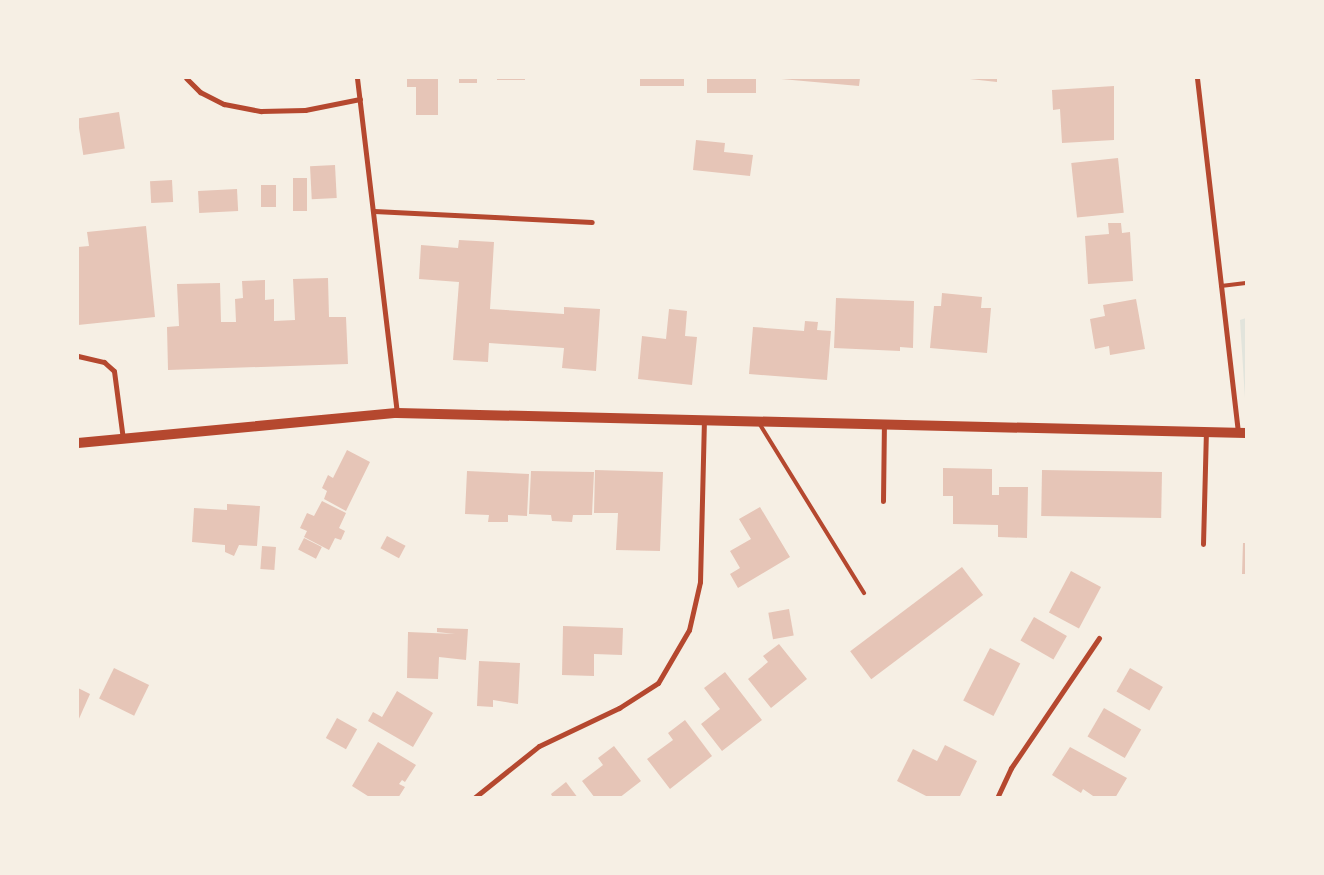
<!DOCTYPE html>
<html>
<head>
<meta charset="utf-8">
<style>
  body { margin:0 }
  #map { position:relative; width:1324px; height:875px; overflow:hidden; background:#f6efe4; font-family:Bitter,serif }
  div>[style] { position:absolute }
  .green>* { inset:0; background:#e2e4dc }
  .building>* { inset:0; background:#e6c5b7; transform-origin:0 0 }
  .service>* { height:4px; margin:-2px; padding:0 2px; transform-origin:2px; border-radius:2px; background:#b5482f }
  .minor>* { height:5px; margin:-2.5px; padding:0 2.5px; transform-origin:2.5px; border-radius:2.5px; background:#b5482f }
  .secondary>* { height:10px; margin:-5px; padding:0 5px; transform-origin:5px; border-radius:5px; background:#b5482f }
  span { translate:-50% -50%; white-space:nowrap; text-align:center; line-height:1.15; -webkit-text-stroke:4.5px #f6efe4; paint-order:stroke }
  .frame { position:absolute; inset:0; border:79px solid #f6efe4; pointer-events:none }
</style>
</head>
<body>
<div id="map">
  <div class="green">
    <div style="clip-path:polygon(1246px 318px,1246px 414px,1240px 320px)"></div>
  </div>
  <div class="building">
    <div style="clip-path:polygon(407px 78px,438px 78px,438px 115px,416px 115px,416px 87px,407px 87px)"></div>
    <div style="left:459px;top:78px;width:18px;height:5px"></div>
    <div style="left:497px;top:78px;width:28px;height:2px"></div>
    <div style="left:640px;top:78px;width:44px;height:8px"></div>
    <div style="left:707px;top:78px;width:49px;height:15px"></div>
    <div style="clip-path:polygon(770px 78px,860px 78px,859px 86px)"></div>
    <div style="clip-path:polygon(961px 78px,997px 78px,997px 82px)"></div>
    <div style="clip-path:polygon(1114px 86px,1114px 140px,1062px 143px,1060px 109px,1053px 110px,1052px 90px)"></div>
    <div style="left:119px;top:112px;width:37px;height:42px;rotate:81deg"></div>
    <div style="clip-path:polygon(696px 140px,725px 143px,724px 152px,753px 155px,750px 176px,693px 170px)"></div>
    <div style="left:1118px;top:158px;width:55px;height:47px;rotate:84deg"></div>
    <div style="left:335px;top:165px;width:33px;height:25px;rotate:87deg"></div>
    <div style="left:293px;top:178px;width:14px;height:33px"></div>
    <div style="left:172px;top:180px;width:22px;height:22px;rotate:87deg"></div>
    <div style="left:261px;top:185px;width:15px;height:22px"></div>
    <div style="left:237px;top:189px;width:22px;height:39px;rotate:87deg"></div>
    <div style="clip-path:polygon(1108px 223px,1121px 223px,1122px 233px,1130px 232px,1133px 281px,1088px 284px,1085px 236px,1109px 234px)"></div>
    <div style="clip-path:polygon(146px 226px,155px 317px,78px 325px,78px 247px,89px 246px,87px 232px)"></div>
    <div style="clip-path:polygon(459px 240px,494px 242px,490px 309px,564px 314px,564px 307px,600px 309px,596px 371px,562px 368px,564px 348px,489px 343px,488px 362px,453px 360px,459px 282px,419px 279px,421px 245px,458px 248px)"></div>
    <div style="clip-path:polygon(328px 278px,329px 317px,346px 317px,348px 364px,168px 370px,167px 327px,179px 326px,177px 284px,220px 283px,221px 322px,236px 322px,235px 299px,243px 298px,242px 281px,265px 280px,265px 300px,274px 299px,274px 321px,295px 320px,293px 279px)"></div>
    <div style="clip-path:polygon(942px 293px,982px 297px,981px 308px,991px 308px,987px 353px,930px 348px,934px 306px,941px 306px)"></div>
    <div style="clip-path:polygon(836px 298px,914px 301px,913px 348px,900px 347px,900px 351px,834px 348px)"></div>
    <div style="clip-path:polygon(1136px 299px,1145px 349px,1110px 355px,1109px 346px,1095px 349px,1090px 319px,1105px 316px,1103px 305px)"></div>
    <div style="clip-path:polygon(669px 309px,687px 311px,685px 336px,697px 337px,692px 385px,638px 379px,642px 336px,666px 339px)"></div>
    <div style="clip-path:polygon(805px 321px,818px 322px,817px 330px,831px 331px,827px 380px,749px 374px,753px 327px,804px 331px)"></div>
    <div style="clip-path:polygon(347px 450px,370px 462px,346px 511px,324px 499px,327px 491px,322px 488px,328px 475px,333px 478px)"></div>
    <div style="clip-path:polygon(943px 468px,992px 469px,992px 495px,999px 495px,999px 487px,1028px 487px,1027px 538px,998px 537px,998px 525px,953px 524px,953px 496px,943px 496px)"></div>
    <div style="clip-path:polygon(595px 470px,663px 472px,660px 551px,616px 550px,618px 513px,594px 513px)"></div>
    <div style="left:1042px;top:470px;width:120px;height:46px;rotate:1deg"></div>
    <div style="clip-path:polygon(467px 471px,529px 474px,527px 516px,508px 515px,508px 522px,488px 522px,489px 515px,465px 514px)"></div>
    <div style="clip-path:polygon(531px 471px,594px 472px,592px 515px,573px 515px,572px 522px,552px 521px,551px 515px,529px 514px)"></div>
    <div style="clip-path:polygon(322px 501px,346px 513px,339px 528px,345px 531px,341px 540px,335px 538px,329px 550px,304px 537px,307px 531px,300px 528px,307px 513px,314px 516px)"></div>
    <div style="clip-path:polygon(227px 504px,260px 506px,257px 546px,239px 545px,234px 556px,225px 552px,225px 545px,192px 542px,194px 508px,227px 510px)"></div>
    <div style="clip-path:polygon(760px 507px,790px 557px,738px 588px,730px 574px,740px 568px,730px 551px,751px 539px,739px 519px)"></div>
    <div style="left:387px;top:536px;width:21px;height:14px;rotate:28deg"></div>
    <div style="left:304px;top:538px;width:20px;height:13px;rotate:27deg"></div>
    <div style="clip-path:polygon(1243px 543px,1246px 543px,1246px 574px,1242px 574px)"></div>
    <div style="left:262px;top:546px;width:14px;height:23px;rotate:4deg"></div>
    <div style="left:962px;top:567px;width:35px;height:140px;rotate:53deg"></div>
    <div style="left:1071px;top:571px;width:34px;height:47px;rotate:28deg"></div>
    <div style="left:789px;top:609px;width:27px;height:21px;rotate:80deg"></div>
    <div style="left:1034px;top:617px;width:38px;height:27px;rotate:30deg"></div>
    <div style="clip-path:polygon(563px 626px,623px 628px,622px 655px,594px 654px,594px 676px,562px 675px)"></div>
    <div style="clip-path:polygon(437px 628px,468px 629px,466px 660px,439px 657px,438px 679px,407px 678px,408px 632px,455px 634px,437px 632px)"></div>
    <div style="clip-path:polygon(779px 644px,807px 679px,771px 708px,748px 679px,768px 662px,763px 656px)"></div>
    <div style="left:990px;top:648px;width:34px;height:59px;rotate:27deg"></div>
    <div style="clip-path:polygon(479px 661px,520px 663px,518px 704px,493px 700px,493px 707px,477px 706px)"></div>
    <div style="left:114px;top:668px;width:39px;height:34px;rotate:26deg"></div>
    <div style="left:1130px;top:668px;width:38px;height:27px;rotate:30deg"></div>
    <div style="clip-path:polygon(725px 672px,762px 720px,722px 751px,701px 724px,720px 709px,704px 688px)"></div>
    <div style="clip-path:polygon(78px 688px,90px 694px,78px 721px)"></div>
    <div style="clip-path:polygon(397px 691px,433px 713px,413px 747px,368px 721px,373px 712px,382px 717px)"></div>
    <div style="left:1104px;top:708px;width:43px;height:33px;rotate:30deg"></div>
    <div style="left:337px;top:718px;width:23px;height:23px;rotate:29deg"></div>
    <div style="clip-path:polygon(685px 720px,712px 756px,670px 789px,647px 759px,673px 740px,668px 733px)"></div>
    <div style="clip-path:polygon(378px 742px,416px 765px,405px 782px,402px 780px,399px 784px,405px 787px,398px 798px,371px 798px,352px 786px)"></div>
    <div style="clip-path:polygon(945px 745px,977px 761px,959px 798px,930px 798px,897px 781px,913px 749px,937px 761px)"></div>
    <div style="clip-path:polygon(614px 746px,641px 781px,619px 798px,595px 798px,582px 781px,603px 765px,598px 758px)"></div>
    <div style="clip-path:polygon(1070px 747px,1127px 778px,1115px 798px,1096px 798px,1083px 789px,1081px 793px,1052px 775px)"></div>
    <div style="clip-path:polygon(566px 782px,578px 798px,553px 798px,551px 794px)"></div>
  </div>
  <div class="service">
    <div style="left:1221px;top:286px;width:25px;rotate:-7deg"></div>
    <div style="left:759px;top:423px;width:200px;rotate:58.3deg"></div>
  </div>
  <div class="minor">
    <div style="left:186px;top:78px;width:20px;rotate:45deg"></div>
    <div style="left:200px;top:92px;width:27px;rotate:27deg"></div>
    <div style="left:224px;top:104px;width:38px;rotate:11deg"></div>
    <div style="left:261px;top:111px;width:44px;rotate:-1.3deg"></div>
    <div style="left:305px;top:110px;width:56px;rotate:-11.3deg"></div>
    <div style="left:357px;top:78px;width:337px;rotate:83.2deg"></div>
    <div style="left:1197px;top:78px;width:356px;rotate:83.4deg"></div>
    <div style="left:374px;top:211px;width:218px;rotate:2.9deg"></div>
    <div style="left:78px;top:356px;width:27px;rotate:13deg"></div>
    <div style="left:104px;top:362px;width:13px;rotate:42deg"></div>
    <div style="left:114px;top:371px;width:69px;rotate:82.5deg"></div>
    <div style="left:883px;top:501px;width:77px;rotate:-89.3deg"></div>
    <div style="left:1203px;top:544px;width:112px;rotate:-88.5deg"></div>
    <div style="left:474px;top:798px;width:83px;rotate:-38.7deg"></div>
    <div style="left:539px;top:746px;width:89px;rotate:-25.4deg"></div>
    <div style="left:619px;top:708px;width:46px;rotate:-32.7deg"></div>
    <div style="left:658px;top:683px;width:61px;rotate:-59.7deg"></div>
    <div style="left:689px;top:630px;width:49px;rotate:-77.1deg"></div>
    <div style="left:700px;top:582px;width:162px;rotate:-88.6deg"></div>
    <div style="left:997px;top:798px;width:33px;rotate:-65deg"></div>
    <div style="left:1011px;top:768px;width:157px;rotate:-55.9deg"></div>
  </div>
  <div class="secondary">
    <div style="left:78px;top:443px;width:320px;rotate:-5.4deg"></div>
    <div style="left:397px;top:413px;width:849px;rotate:1.35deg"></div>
  </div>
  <div class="frame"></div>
</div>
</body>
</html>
